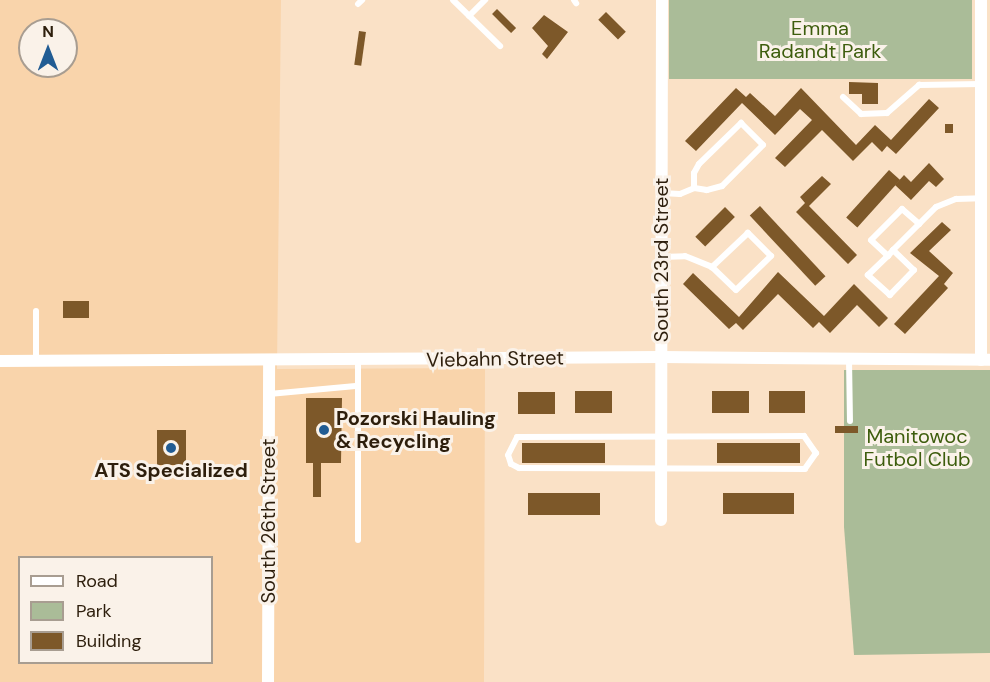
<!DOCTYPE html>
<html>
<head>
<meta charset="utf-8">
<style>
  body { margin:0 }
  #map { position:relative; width:990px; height:682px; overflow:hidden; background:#fae1c6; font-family:"DM Sans",sans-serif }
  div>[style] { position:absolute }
  .built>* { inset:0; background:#f9d4ab }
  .green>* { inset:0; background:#aabc98; transform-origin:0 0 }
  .building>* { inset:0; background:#7d5829; transform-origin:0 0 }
  .service>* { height:6px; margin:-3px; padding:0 3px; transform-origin:3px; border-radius:3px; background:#fff }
  .minor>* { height:12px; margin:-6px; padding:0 6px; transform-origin:6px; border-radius:6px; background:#fff }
  .dots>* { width:16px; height:16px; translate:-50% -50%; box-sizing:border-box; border:3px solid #faf2e9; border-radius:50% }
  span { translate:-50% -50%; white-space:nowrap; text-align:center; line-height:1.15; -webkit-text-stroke:6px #faf2e9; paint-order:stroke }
  .park-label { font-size:20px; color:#3d5d0d }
  .street-label { font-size:20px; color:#2d1e0c }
  .poi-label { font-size:20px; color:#2d1e0c; font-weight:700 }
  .left { translate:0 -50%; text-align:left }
  .legend { position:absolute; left:18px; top:556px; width:195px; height:108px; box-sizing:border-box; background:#faf2e9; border:2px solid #a89d91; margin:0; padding:8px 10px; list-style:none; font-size:18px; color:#2d1e0c }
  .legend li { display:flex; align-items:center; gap:12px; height:30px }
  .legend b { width:30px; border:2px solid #a89d91 }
  .north { position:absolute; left:18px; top:18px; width:60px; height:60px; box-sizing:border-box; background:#faf2e9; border:2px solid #a89d91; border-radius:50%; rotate:0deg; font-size:16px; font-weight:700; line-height:24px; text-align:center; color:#2d1e0c }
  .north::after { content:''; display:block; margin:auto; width:21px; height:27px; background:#215c93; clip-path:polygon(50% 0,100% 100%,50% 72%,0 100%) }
</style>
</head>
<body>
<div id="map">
  <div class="built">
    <div style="clip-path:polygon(evenodd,0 0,281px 0,277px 369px,485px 368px,484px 682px,0 682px,0 0,30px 30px,66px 30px,66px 66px,30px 66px,30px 30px,0 0,20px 558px,212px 558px,212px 662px,20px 662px,20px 558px)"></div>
  </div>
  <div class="green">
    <div style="left:669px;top:0;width:303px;height:79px"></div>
    <div style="clip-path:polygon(844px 370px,990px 370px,990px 653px,854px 655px,844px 527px)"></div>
  </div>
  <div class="building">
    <div style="left:497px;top:9px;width:27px;height:7px;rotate:45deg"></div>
    <div style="left:606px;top:12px;width:28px;height:11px;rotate:45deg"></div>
    <div style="clip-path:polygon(544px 15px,568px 32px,547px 59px,542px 54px,548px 46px,532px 28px)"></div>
    <div style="left:359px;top:31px;width:7px;height:34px;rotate:8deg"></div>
    <div style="clip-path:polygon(849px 82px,878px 83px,878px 104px,862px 104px,862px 94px,849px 94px)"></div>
    <div style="clip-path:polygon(736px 88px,746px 97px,750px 93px,775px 116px,801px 88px,856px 145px,875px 125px,891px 140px,929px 99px,939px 108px,896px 154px,887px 146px,882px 152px,872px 142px,853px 161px,822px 130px,785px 167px,775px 158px,812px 120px,800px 109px,775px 135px,742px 103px,696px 151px,685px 141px)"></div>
    <div style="left:945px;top:124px;width:8px;height:9px"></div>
    <div style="clip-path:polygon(929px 163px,944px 179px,936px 187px,929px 181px,911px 200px,895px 185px,904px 175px,911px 182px)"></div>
    <div style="left:889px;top:170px;width:15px;height:64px;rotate:42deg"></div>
    <div style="clip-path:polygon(822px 176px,831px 184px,809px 206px,857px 255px,848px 264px,796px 212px,805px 203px,800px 197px)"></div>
    <div style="left:760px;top:206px;width:96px;height:14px;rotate:47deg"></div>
    <div style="left:725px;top:207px;width:14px;height:42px;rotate:45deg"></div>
    <div style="clip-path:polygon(942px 222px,951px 230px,929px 251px,953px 273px,944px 284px,948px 288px,905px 334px,894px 324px,939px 276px,910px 253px)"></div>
    <div style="clip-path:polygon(778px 272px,824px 316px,854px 284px,888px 318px,879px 327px,857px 305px,830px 333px,819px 322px,813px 328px,778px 294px,743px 330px,736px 323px,729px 329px,683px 284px,693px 273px,739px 317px)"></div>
    <div style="left:63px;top:301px;width:26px;height:17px"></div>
    <div style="left:612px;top:391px;width:22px;height:37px;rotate:90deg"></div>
    <div style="left:712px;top:391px;width:37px;height:22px"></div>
    <div style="left:805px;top:391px;width:22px;height:36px;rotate:90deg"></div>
    <div style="left:518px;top:392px;width:37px;height:22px"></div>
    <div style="clip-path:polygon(306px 398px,342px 398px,341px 463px,321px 463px,321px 497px,313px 497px,313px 463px,306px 463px)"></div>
    <div style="left:835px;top:426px;width:23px;height:7px"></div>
    <div style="left:157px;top:430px;width:29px;height:35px"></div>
    <div style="left:522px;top:443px;width:83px;height:20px"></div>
    <div style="left:717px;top:443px;width:83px;height:20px"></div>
    <div style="left:528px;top:493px;width:72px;height:22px"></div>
    <div style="left:723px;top:493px;width:71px;height:21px"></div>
  </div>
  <div class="service">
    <div style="left:453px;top:0;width:66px;rotate:44.4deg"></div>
    <div style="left:574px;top:0;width:4px;rotate:56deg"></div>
    <div style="left:358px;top:4px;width:6px;rotate:-45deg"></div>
    <div style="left:469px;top:16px;width:23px;rotate:-45deg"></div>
    <div style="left:843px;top:97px;width:25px;rotate:43deg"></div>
    <div style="left:861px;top:114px;width:26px;rotate:-2deg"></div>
    <div style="left:887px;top:113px;width:43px;rotate:-41.2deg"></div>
    <div style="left:919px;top:85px;width:62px;rotate:-0.9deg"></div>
    <div style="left:662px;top:193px;width:18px;rotate:3deg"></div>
    <div style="left:680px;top:194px;width:15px;rotate:-23deg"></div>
    <div style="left:694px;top:188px;width:15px;rotate:-90deg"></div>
    <div style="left:694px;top:173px;width:10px;rotate:-61deg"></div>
    <div style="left:699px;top:164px;width:59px;rotate:-44.3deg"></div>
    <div style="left:741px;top:123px;width:31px;rotate:45deg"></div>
    <div style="left:763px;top:145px;width:58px;rotate:135deg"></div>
    <div style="left:722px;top:186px;width:16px;rotate:165deg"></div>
    <div style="left:707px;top:190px;width:13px;rotate:-171deg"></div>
    <div style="left:893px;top:250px;width:29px;rotate:44deg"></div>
    <div style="left:914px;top:270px;width:35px;rotate:134deg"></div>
    <div style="left:890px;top:295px;width:30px;rotate:-138deg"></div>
    <div style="left:868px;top:275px;width:28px;rotate:-44deg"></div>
    <div style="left:888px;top:256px;width:8px;rotate:-50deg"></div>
    <div style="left:893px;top:250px;width:61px;rotate:-45deg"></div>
    <div style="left:936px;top:207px;width:22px;rotate:-22deg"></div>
    <div style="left:956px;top:199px;width:25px;rotate:-2deg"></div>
    <div style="left:888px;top:256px;width:23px;rotate:-137deg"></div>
    <div style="left:871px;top:240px;width:44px;rotate:-45deg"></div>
    <div style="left:902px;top:209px;width:23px;rotate:41deg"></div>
    <div style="left:662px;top:257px;width:23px;rotate:-2deg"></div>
    <div style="left:685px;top:256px;width:29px;rotate:22deg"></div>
    <div style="left:712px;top:267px;width:33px;rotate:44deg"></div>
    <div style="left:736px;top:290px;width:49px;rotate:-44.2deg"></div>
    <div style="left:771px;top:256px;width:33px;rotate:-135deg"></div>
    <div style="left:748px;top:233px;width:50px;rotate:136.6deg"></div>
    <div style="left:36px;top:311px;width:50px;rotate:90deg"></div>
    <div style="left:849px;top:359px;width:62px;rotate:89.1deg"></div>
    <div style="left:358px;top:360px;width:180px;rotate:90deg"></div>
    <div style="left:269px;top:394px;width:87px;rotate:-5.3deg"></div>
    <div style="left:804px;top:436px;width:21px;rotate:55deg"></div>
    <div style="left:816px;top:453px;width:19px;rotate:125deg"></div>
    <div style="left:805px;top:469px;width:286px;rotate:-179.8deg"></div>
    <div style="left:519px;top:468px;width:9px;rotate:-153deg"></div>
    <div style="left:511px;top:464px;width:9px;rotate:-108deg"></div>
    <div style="left:508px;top:455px;width:20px;rotate:-63deg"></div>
    <div style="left:517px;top:437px;width:287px;rotate:-0.2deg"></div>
  </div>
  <div class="minor">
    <div style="left:981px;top:0;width:360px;rotate:90deg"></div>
    <div style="left:0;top:361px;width:661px;rotate:-0.35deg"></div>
    <div style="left:661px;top:357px;width:329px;rotate:0.5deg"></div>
    <div style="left:661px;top:520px;width:520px;rotate:-89.89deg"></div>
    <div style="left:268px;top:682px;width:322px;rotate:-89.8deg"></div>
  </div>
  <div class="dots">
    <div style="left:324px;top:430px;background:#215c93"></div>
    <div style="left:171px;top:448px;background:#215c93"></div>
  </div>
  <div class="park-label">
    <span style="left:820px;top:40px">Emma<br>Radandt Park</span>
    <span style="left:917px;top:448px">Manitowoc<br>Futbol Club</span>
  </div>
  <div class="street-label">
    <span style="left:661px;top:260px;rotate:-90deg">South 23rd Street</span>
    <span style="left:495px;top:359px;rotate:-1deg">Viebahn Street</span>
    <span style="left:268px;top:521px;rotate:-90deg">South 26th Street</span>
  </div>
  <div class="poi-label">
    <span class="left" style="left:336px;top:430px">Pozorski Hauling<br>&amp; Recycling</span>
    <span style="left:171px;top:470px">ATS Specialized</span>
  </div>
  <ul class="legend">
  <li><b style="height:8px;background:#fff"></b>Road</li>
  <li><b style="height:16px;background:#aabc98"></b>Park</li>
  <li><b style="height:16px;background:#7d5829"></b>Building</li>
  </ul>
  <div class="north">N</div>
</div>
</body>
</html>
